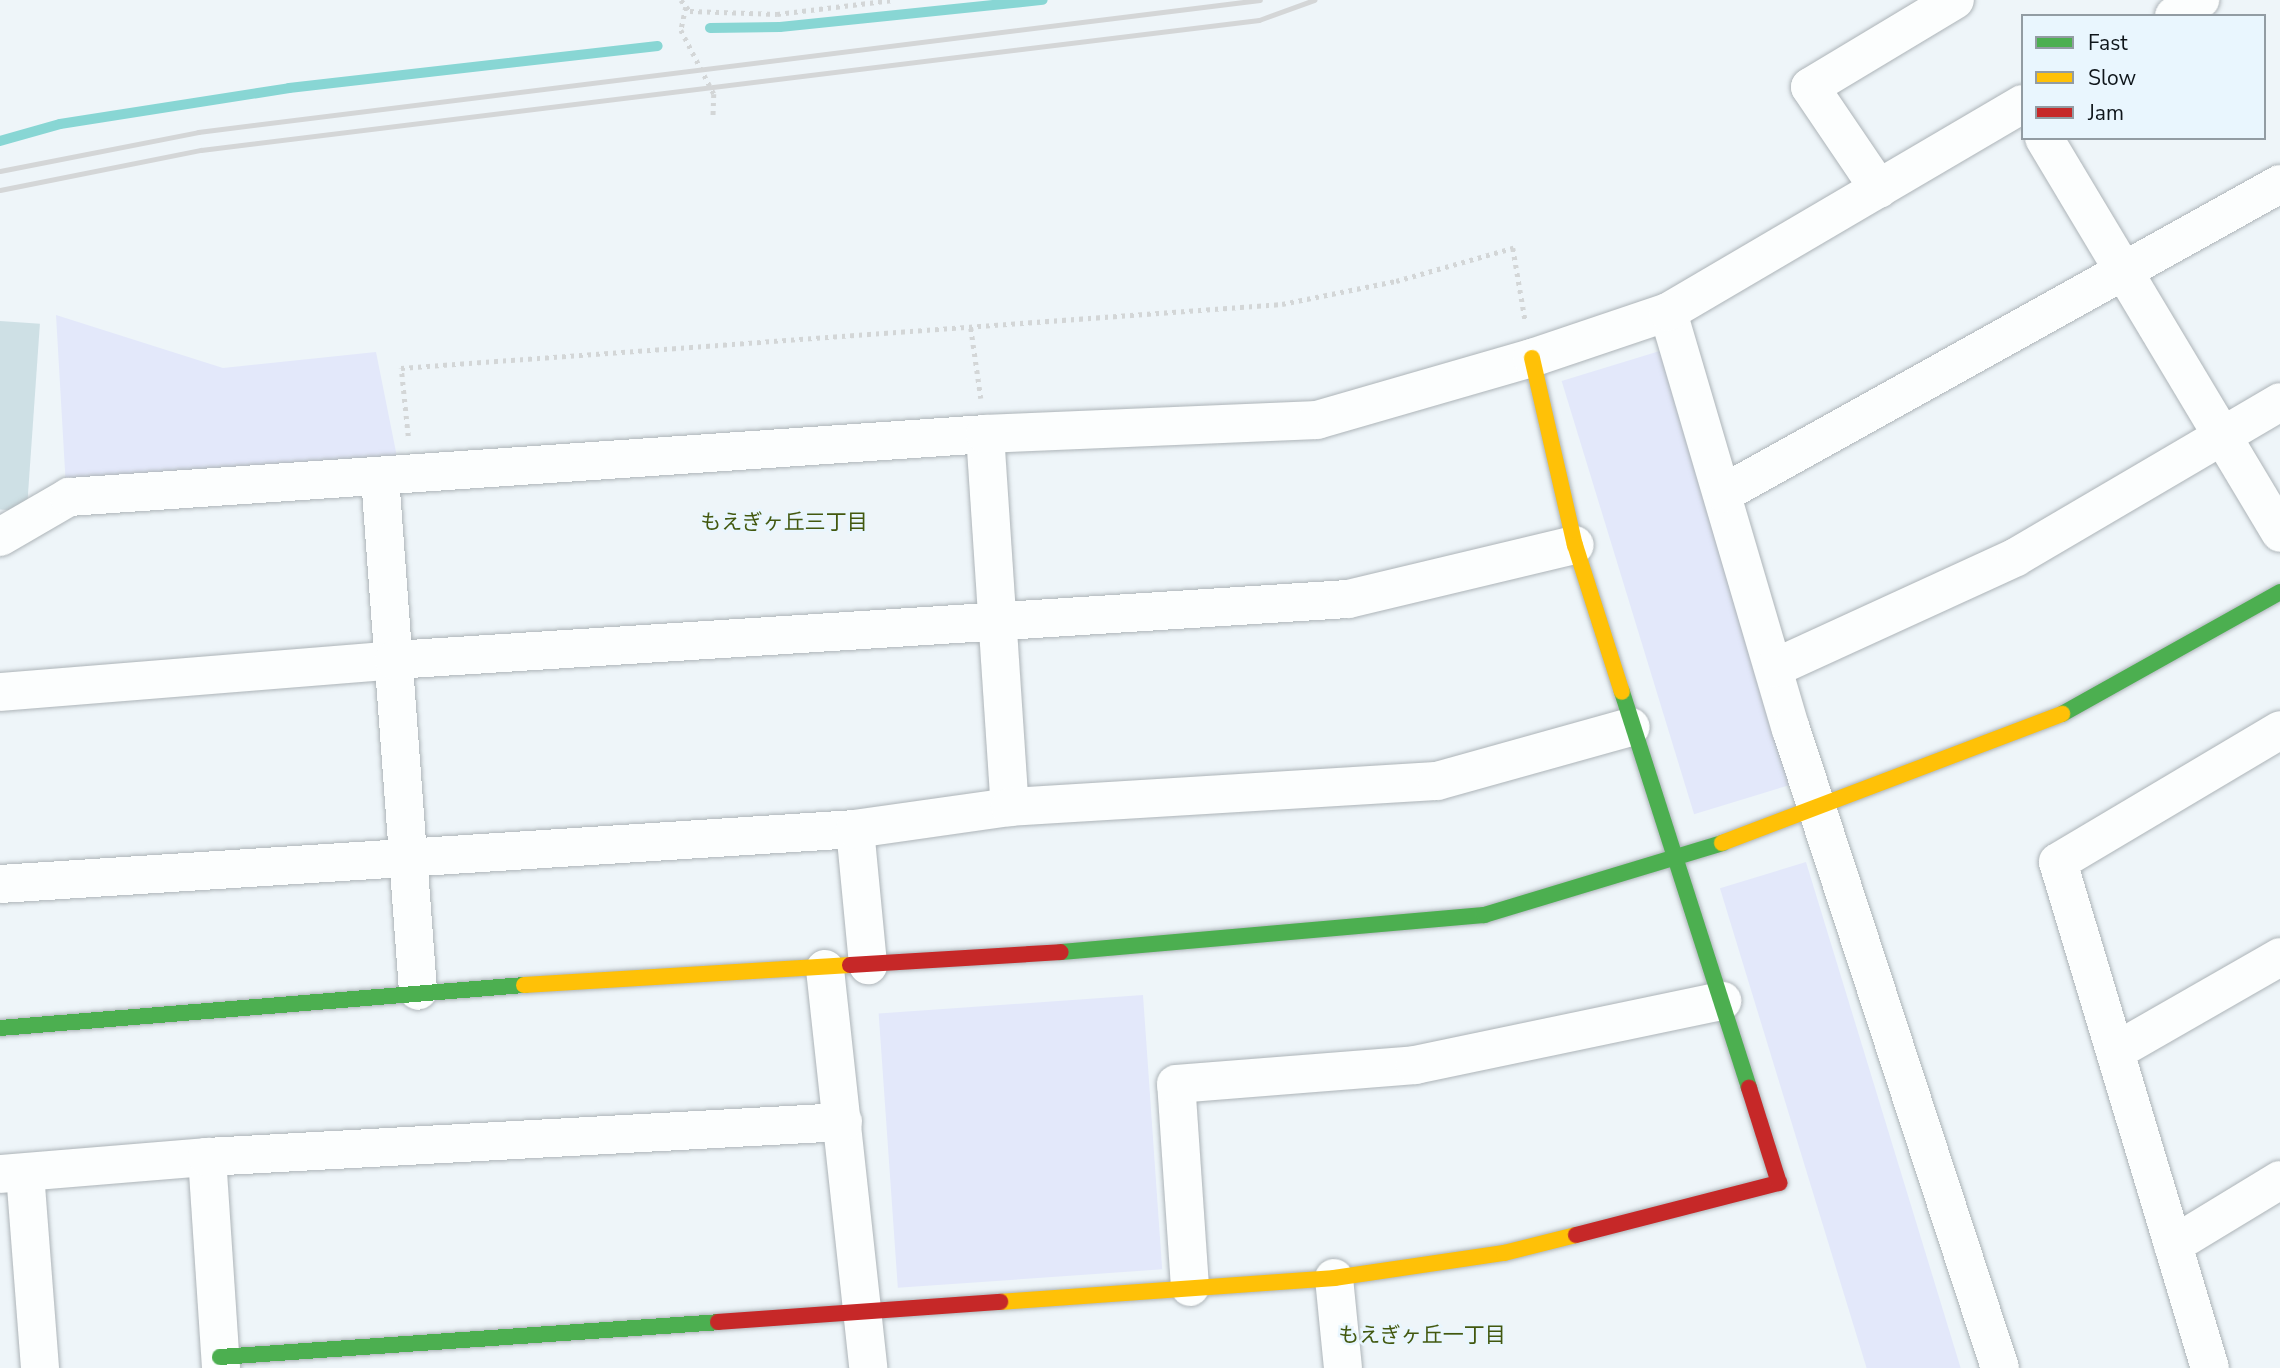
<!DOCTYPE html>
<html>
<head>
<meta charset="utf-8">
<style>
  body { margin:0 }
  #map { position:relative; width:2280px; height:1368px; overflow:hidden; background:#eef5f9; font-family:"Nunito Sans","Noto Sans JP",sans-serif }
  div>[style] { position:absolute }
  .green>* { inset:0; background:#e3e8fa; transform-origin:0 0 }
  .stream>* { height:10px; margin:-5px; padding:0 5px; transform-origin:5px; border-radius:5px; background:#88d6d4 }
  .building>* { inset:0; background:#cee0e5; transform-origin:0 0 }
  .path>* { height:4.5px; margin-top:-2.25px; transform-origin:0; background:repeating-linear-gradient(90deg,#d3d6d7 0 3.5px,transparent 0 8.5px) }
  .roads { filter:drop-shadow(0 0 2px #adb4b8) drop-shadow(0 0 2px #adb4b8) }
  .street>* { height:38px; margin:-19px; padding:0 19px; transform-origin:19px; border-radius:19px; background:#fcfefe }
  .fast>* { height:16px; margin:-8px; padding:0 8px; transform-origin:8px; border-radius:8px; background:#4caf50 }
  .slow>* { height:16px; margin:-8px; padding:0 8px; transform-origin:8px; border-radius:8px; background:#ffc107 }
  .jam>* { height:16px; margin:-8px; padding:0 8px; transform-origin:8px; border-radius:8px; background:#c62828 }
  .rail>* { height:5px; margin:-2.5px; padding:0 2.5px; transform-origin:2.5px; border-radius:2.5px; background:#d4d6d7 }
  span { translate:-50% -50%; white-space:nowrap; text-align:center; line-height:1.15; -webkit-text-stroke:5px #e9f6fe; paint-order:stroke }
  .neighbourhood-label { font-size:21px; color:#42580f }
  .legend { position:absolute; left:2021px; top:14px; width:245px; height:126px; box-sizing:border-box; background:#e9f6fe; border:2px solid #929ca3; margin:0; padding:9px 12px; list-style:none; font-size:21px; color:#0f161b }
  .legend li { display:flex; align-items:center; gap:14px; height:35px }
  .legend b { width:35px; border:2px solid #929ca3 }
</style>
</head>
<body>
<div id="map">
  <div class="green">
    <div style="clip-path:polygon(56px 315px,223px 368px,376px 352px,397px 457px,66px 488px)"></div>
    <div style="left:1663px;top:350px;width:453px;height:106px;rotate:73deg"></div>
    <div style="left:1806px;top:862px;width:529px;height:90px;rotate:73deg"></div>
    <div style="left:1143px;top:995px;width:275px;height:265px;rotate:86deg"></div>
  </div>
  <div class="stream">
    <div style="left:710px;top:28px;width:70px;rotate:-0.8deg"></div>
    <div style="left:780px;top:27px;width:264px;rotate:-5.9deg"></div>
    <div style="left:0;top:141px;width:62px;rotate:-15.8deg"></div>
    <div style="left:60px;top:124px;width:232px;rotate:-8.9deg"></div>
    <div style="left:289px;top:88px;width:371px;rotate:-6.5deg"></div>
  </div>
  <div class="building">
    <div style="left:0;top:321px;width:40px;height:188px;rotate:4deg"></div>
  </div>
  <div class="path">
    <div style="left:681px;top:0;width:14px;rotate:51deg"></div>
    <div style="left:690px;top:11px;width:87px;rotate:2deg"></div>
    <div style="left:777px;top:14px;width:117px;rotate:-6.9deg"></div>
    <div style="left:686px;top:7px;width:24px;rotate:102deg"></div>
    <div style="left:681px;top:30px;width:72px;rotate:62.7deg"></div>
    <div style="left:714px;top:94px;width:23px;rotate:92deg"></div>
    <div style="left:971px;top:328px;width:71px;rotate:81.9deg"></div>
    <div style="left:408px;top:436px;width:68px;rotate:-95.9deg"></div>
    <div style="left:401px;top:368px;width:883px;rotate:-4.15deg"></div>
    <div style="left:1282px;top:304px;width:116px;rotate:-11.4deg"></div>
    <div style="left:1396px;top:281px;width:122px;rotate:-15.8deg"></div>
    <div style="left:1513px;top:248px;width:72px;rotate:80.4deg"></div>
  </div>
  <div class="roads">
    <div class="street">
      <div style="left:2174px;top:16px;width:31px;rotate:-32deg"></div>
      <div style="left:2044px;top:138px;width:460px;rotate:59.1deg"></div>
      <div style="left:1879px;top:189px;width:123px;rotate:-124.1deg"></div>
      <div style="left:1810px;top:87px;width:169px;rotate:-31deg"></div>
      <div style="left:1668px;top:312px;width:435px;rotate:73.6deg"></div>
      <div style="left:1791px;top:729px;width:672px;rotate:71.89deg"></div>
      <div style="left:985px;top:434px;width:374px;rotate:86.2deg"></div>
      <div style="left:380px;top:477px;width:515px;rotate:85.77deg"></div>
      <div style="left:1724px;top:493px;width:636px;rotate:-29.06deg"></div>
      <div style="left:0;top:537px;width:80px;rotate:-30.1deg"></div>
      <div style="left:69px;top:497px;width:918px;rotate:-3.93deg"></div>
      <div style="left:985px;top:434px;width:332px;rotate:-2.4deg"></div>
      <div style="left:1317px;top:420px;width:224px;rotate:-16.1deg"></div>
      <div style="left:1532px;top:358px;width:144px;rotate:-18.7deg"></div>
      <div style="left:1668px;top:312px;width:411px;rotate:-30.4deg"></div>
      <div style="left:1774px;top:668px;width:266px;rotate:-24.6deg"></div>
      <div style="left:2016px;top:557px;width:306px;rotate:-30.4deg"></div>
      <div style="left:0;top:692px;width:395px;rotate:-4.6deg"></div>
      <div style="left:394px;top:660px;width:956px;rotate:-3.66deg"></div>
      <div style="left:1348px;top:599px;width:233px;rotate:-13.4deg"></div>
      <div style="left:855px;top:829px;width:137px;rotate:84.5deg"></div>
      <div style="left:0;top:884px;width:857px;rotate:-3.68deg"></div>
      <div style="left:855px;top:829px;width:157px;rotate:-8.1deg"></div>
      <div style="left:1010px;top:807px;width:428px;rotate:-3.5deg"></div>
      <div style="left:1437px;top:781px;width:201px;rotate:-15.6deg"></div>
      <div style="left:825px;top:969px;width:401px;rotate:83.8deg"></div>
      <div style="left:2116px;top:1051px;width:189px;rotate:-29.8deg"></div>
      <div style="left:207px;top:1157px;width:211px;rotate:86.2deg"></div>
      <div style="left:25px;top:1173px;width:196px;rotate:85.6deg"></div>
      <div style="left:0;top:1174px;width:208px;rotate:-4.7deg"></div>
      <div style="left:207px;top:1157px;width:637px;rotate:-3.15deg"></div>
      <div style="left:2173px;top:1245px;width:125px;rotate:-31.3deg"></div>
      <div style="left:1334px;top:1278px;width:90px;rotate:84.3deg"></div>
      <div style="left:1190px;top:1287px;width:203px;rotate:-93.9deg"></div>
      <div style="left:1176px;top:1084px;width:240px;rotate:-4.5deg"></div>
      <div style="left:1415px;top:1065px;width:314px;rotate:-11.8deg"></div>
      <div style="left:2210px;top:1368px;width:528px;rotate:-106.72deg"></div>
      <div style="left:2058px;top:862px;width:258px;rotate:-30.7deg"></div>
    </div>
    <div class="fast">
      <div style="left:1622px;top:692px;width:416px;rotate:72.2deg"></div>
      <div style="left:2062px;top:714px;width:250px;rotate:-29.2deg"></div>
      <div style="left:1061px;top:952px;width:425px;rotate:-5deg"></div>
      <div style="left:1484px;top:915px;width:249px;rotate:-16.8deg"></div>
      <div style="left:0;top:1028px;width:526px;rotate:-4.69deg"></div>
      <div style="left:220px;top:1357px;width:499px;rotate:-4deg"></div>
    </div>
    <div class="slow">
      <div style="left:1532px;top:358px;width:192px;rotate:77.1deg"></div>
      <div style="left:1575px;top:545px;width:154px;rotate:72.3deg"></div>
      <div style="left:1722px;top:843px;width:364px;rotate:-20.8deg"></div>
      <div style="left:524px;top:985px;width:327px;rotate:-3.5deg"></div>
      <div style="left:1000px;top:1302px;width:335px;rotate:-4.1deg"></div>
      <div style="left:1334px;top:1278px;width:172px;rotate:-8.4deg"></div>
      <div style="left:1504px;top:1253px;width:74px;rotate:-14deg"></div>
    </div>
    <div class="jam">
      <div style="left:850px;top:965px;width:211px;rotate:-3.5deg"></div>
      <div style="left:1576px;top:1235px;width:210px;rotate:-14.4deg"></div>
      <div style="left:1779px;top:1183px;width:100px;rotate:-107.5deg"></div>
      <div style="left:718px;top:1322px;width:283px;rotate:-4.1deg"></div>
    </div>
  </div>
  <div class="rail">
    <div style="left:0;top:171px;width:202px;rotate:-11.1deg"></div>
    <div style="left:198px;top:132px;width:1070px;rotate:-7.09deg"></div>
    <div style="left:0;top:190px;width:205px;rotate:-11.3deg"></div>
    <div style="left:201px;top:150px;width:1066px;rotate:-7.01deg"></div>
    <div style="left:1259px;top:20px;width:59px;rotate:-20deg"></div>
  </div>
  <div class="neighbourhood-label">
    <span style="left:784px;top:522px">もえぎヶ丘三丁目</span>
    <span style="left:1422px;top:1335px">もえぎヶ丘一丁目</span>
  </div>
  <ul class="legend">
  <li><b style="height:9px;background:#4caf50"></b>Fast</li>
  <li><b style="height:9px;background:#ffc107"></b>Slow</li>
  <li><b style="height:9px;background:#c62828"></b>Jam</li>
  </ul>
</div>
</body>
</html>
